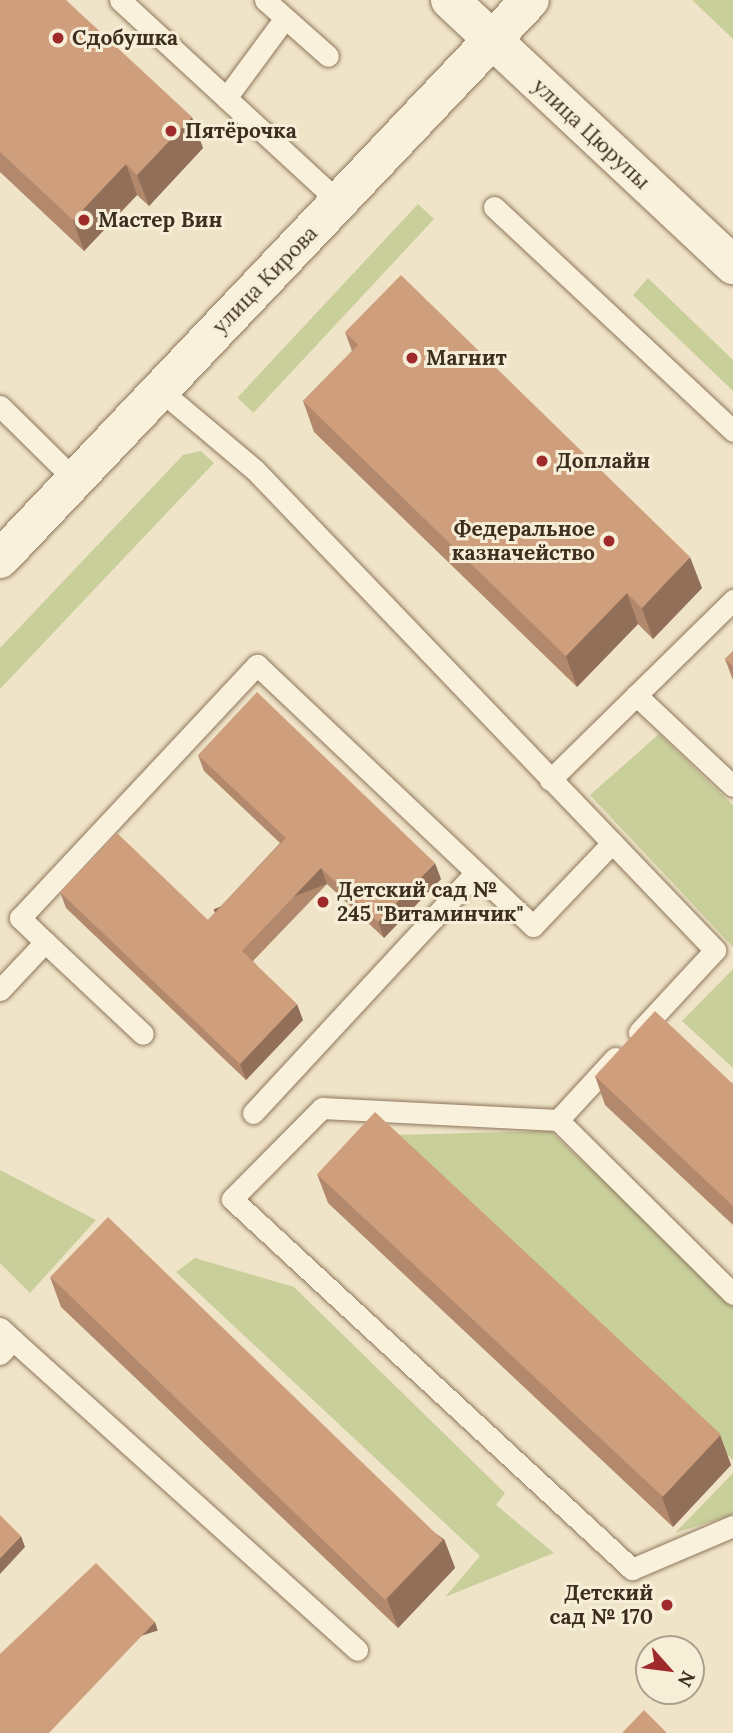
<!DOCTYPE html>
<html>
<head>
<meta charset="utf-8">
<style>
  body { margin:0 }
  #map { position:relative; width:733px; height:1733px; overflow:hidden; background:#f0e4c8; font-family:Lora,serif }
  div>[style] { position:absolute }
  .green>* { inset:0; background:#c9cf9b; transform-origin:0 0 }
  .roads { filter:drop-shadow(0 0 2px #8d765c) drop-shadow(0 0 2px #8d765c) }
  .lane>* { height:21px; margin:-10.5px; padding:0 10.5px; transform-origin:10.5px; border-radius:10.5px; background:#faf1dc }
  .secondary>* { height:38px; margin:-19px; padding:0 19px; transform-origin:19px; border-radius:19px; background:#faf1dc }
  .wall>* { inset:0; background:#b2896c }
  .shaded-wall>* { inset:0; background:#916f58; transform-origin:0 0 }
  .building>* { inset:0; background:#cf9f7d; transform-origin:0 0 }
  .dots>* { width:19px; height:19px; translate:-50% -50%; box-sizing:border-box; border:4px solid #f7eed8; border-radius:50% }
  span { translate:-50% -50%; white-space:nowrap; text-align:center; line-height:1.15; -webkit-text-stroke:6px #f7eed8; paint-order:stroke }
  .poi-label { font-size:21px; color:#3d2e20; font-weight:700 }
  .left { translate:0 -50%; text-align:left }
  .right { translate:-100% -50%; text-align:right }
  .street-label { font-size:21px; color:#3d2e20 }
  .north { position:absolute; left:635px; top:1635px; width:70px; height:70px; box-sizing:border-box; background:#f7eed8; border:2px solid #ada18e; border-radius:50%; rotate:118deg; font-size:19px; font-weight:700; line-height:28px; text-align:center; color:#3d2e20 }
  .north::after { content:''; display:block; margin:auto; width:24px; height:32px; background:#9e2a2b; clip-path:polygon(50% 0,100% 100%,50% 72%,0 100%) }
</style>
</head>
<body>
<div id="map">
  <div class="green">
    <div style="clip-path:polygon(692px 0,733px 0,733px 39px)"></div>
    <div style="left:418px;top:204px;width:22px;height:265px;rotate:43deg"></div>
    <div style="clip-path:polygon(648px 278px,733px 360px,733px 391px,633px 295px)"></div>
    <div style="clip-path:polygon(201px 451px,214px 463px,0 689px,0 648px,183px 455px)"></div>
    <div style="clip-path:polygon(659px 734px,733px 805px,733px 947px,590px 795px)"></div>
    <div style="clip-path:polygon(733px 969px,733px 1068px,682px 1021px)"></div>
    <div style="clip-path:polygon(550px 1131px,733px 1301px,733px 1460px,391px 1135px)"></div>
    <div style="clip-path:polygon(0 1170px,96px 1220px,30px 1293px,0 1263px)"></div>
    <div style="clip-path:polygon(195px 1258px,294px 1287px,505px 1493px,496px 1505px,554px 1553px,445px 1597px,480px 1556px,176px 1272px)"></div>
    <div style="clip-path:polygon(733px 1473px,733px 1515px,675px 1533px)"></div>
  </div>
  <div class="roads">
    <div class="lane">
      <div style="left:120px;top:0;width:298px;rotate:42.7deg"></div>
      <div style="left:265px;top:0;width:84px;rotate:41.6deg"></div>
      <div style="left:226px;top:98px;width:99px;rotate:-53.6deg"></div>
      <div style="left:494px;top:207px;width:328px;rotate:43.1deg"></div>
      <div style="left:160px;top:390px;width:124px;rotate:40.1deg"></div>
      <div style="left:255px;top:470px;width:665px;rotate:46.22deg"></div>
      <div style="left:715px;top:950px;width:112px;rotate:132.8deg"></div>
      <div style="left:0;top:406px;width:105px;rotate:44.6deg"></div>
      <div style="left:636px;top:695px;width:133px;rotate:43.2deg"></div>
      <div style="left:550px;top:780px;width:257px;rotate:-44.5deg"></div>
      <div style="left:45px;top:942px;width:35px;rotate:-136deg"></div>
      <div style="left:20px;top:918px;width:347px;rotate:-46.9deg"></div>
      <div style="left:257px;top:665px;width:380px;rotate:43.4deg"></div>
      <div style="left:533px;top:926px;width:115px;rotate:-46.4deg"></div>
      <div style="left:0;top:990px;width:66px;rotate:-46.8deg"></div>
      <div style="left:45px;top:942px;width:134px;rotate:43.2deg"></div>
      <div style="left:615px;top:1058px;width:84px;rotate:132.6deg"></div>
      <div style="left:558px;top:1120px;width:236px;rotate:-177.1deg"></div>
      <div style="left:322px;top:1108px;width:128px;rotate:134.7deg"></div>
      <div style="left:232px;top:1199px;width:545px;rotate:42.77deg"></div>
      <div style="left:632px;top:1569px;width:110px;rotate:-23.1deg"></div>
      <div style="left:253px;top:1113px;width:328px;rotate:-47.2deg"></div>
      <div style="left:558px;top:1120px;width:247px;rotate:44.8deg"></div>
      <div style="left:0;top:1328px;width:18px;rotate:43deg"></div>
      <div style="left:13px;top:1340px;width:19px;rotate:133deg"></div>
      <div style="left:13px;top:1340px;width:463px;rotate:42deg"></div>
    </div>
    <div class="secondary">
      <div style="left:450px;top:0;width:388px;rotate:43.1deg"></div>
      <div style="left:0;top:559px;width:770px;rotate:-46.53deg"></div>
    </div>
  </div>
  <div class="wall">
    <div style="clip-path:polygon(0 0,203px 148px,149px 206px,137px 195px,84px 251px,0 172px)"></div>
    <div style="clip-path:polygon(345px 332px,702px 588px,653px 639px,638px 624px,577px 687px,314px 432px,303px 401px,352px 351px)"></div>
    <div style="clip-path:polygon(733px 651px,733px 680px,725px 659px)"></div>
    <div style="clip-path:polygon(198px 755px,441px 879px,384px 938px,327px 884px,253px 961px,303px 1020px,246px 1080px,66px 908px,60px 892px,208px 920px,280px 843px,204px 771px)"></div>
    <div style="clip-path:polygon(595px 1076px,733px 1084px,733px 1225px,605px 1105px)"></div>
    <div style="clip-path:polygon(317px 1174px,720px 1435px,731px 1465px,673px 1527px,328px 1203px)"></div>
    <div style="clip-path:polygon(50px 1277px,444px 1539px,455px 1568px,398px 1628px,61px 1307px)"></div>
  </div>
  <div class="shaded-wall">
    <div style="clip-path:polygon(192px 117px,203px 148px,149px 206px,137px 175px)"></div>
    <div style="clip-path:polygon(126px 164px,137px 195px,84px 251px,73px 220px)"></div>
    <div style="clip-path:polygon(690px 557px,702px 588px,653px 639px,642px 608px)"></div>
    <div style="clip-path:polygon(627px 593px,638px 624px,577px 687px,566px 656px)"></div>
    <div style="clip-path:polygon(435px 863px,441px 879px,384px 938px,378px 922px)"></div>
    <div style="left:321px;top:868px;width:17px;height:115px;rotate:69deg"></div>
    <div style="clip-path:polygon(297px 1004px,303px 1020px,246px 1080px,240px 1064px)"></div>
    <div style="clip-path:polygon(720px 1435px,731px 1465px,673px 1527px,662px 1497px)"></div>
    <div style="clip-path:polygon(21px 1536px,25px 1547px,0 1574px,0 1558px)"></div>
    <div style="clip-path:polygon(444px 1539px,455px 1568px,398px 1628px,387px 1599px)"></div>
    <div style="left:155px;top:1622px;width:9px;height:153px;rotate:72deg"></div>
  </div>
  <div class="building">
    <div style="clip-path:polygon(0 0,66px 0,192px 117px,137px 175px,126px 164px,73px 220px,0 152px)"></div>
    <div style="clip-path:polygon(401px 275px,690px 557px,642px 608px,627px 593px,566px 656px,303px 401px,358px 345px,345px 332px)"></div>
    <div style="clip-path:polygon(733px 651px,733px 666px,725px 659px)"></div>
    <div style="clip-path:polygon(257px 692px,435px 863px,378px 922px,321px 868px,242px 951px,297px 1004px,240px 1064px,60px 892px,117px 833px,208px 920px,286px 838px,198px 755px)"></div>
    <div style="clip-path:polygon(655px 1011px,733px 1084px,733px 1206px,595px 1076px)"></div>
    <div style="left:375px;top:1112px;width:473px;height:85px;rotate:43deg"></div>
    <div style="left:108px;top:1217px;width:465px;height:83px;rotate:44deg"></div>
    <div style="clip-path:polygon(0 1515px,21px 1536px,0 1558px)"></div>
    <div style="clip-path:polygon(96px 1563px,155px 1622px,49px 1733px,0 1733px,0 1654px)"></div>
    <div style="clip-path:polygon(644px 1710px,667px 1733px,622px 1733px)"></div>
  </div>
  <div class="dots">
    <div style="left:58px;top:38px;background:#9e2a2b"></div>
    <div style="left:171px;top:131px;background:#9e2a2b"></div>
    <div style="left:84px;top:220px;background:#9e2a2b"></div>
    <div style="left:412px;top:358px;background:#9e2a2b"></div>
    <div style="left:542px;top:461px;background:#9e2a2b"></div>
    <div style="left:609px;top:541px;background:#9e2a2b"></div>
    <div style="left:323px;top:902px;background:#9e2a2b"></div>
    <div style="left:667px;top:1605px;background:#9e2a2b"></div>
  </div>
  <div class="poi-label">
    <span class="left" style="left:72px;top:38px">Сдобушка</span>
    <span class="left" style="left:185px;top:131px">Пятёрочка</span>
    <span class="left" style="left:98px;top:220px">Мастер Вин</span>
    <span class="left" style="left:426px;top:358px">Магнит</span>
    <span class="left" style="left:556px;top:461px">Доплайн</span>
    <span class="right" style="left:595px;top:541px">Федеральное<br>казначейство</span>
    <span class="left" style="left:337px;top:902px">Детский сад №<br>245 "Витаминчик"</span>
    <span class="right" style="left:653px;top:1605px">Детский<br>сад № 170</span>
  </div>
  <div class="street-label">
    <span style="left:591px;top:134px;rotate:43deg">улица Цюрупы</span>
    <span style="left:265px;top:280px;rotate:-46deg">улица Кирова</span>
  </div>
  <div class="north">N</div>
</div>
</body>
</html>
